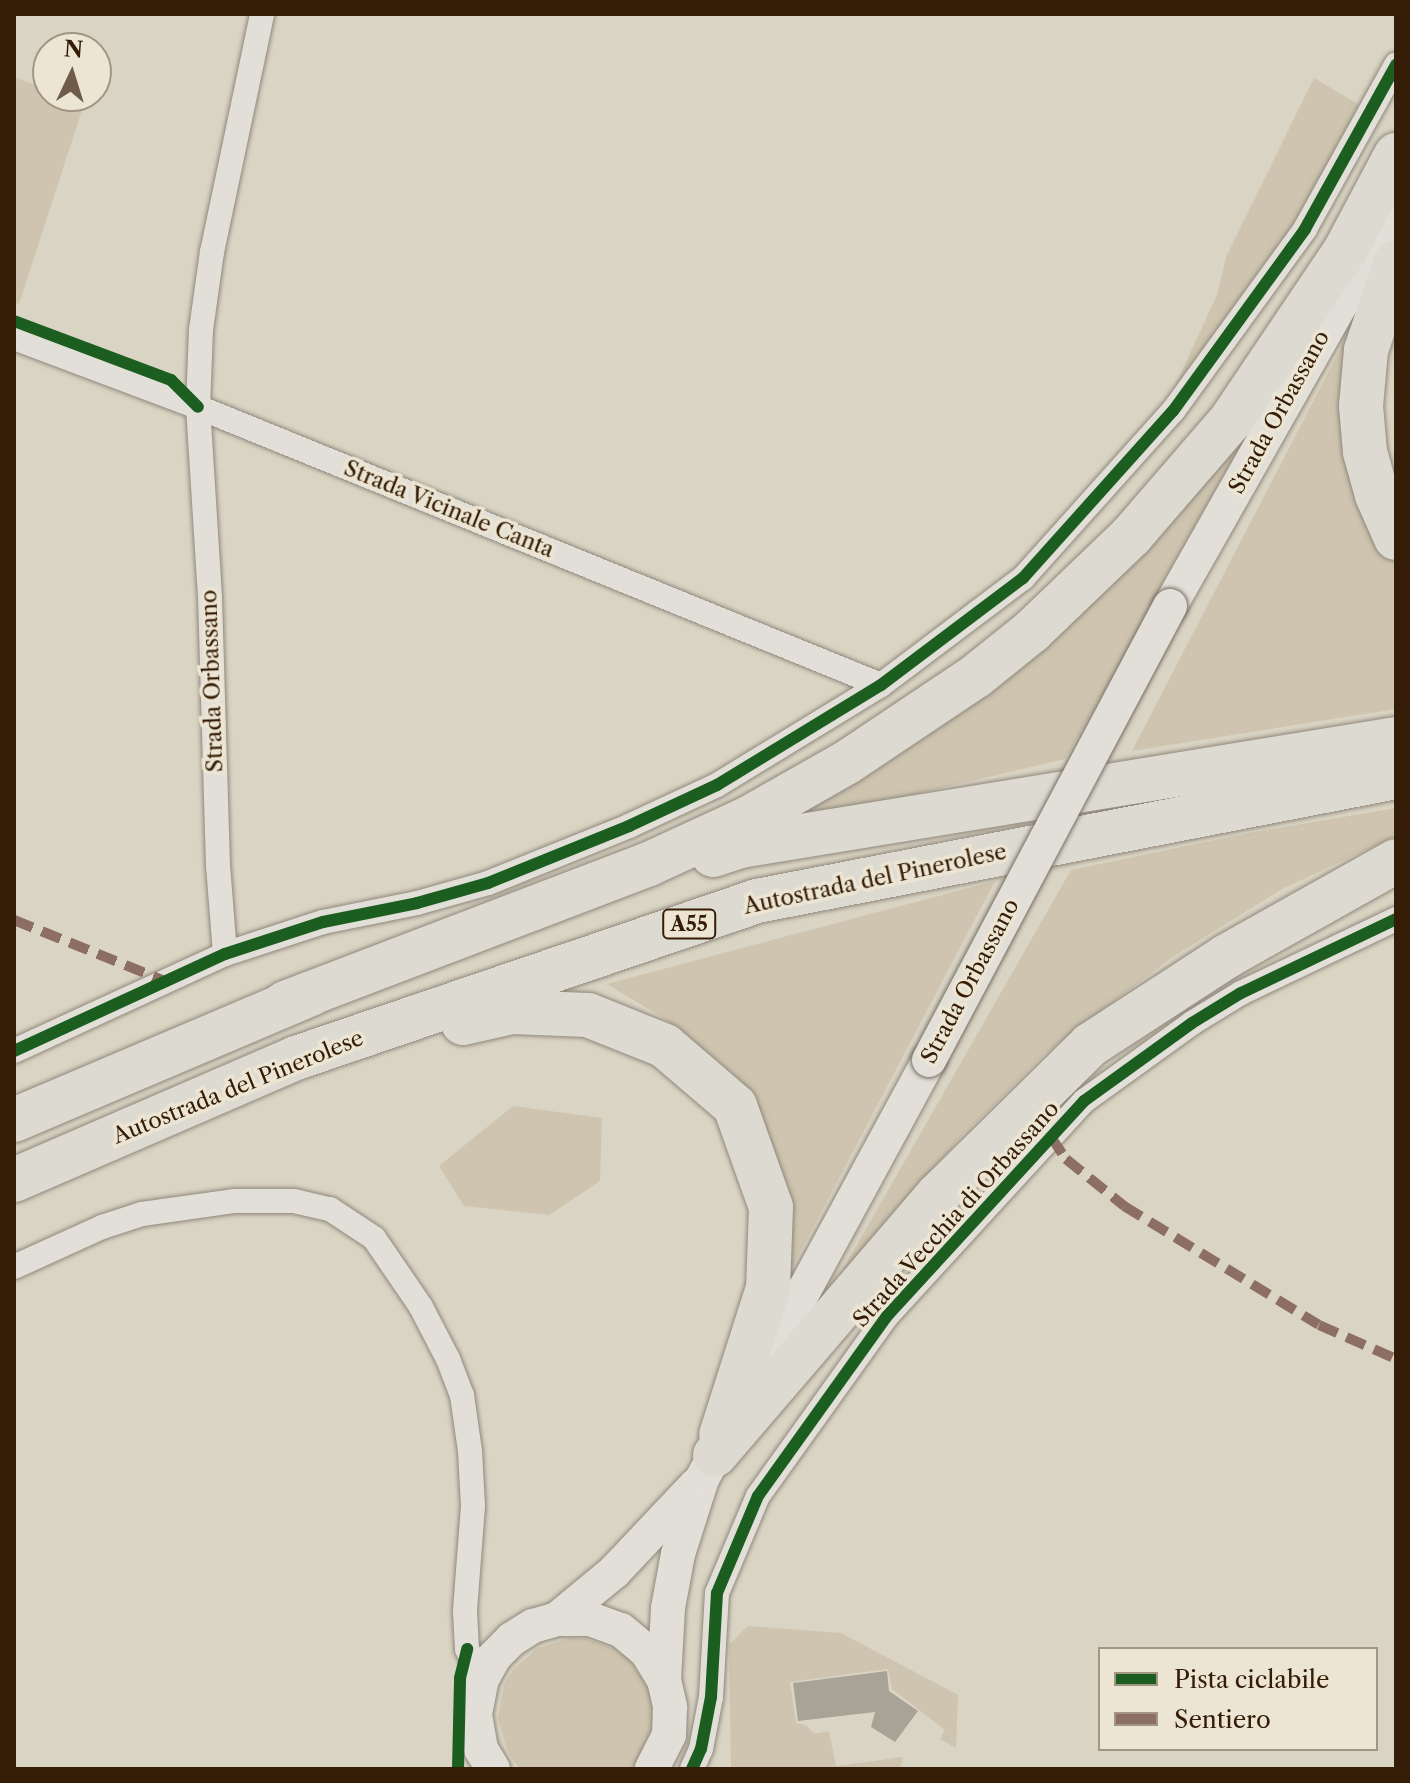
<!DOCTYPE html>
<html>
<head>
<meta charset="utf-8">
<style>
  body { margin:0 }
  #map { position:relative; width:1410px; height:1783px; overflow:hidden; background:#dad4c4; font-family:"Libre Caslon Text",serif }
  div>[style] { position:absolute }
  .green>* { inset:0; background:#cec4af }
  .building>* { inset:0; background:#a9a397 }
  .roads { filter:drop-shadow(0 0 2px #8f887c) drop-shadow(0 0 2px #8f887c) }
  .street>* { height:24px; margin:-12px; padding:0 12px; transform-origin:12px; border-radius:12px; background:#e2dfd8 }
  .secondary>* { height:34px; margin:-17px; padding:0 17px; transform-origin:17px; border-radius:17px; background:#e2dfd8 }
  .highway>* { height:44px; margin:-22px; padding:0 22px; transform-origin:22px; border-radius:22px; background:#dddad2 }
  .bridges { filter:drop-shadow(0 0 2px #766f64) drop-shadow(0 0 2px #766f64) }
  .secondary-bridge>* { height:34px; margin:-17px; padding:0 17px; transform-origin:17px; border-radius:17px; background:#e2dfd8 }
  .quiet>* { height:10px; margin-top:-5px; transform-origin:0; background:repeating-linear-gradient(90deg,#8d6e63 0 20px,transparent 0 30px) }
  .cycleway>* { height:12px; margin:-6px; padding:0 6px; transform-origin:6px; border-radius:6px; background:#1b5e20 }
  span { translate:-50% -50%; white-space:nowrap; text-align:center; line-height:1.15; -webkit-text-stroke:7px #ece5d3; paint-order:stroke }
  .shield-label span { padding:2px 6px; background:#ece5d3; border:2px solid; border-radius:6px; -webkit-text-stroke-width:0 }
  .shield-label { font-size:20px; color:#341c06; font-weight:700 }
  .street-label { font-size:22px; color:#341c06 }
  .frame { position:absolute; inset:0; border:16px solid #341c06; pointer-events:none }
  .legend { position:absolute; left:1098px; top:1647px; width:280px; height:104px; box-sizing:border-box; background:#ece5d3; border:2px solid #a29581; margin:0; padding:10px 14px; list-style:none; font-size:24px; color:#341c06 }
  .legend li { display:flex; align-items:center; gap:16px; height:40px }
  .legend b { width:40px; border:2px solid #a29581 }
  .north { position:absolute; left:32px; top:32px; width:80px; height:80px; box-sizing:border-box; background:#ece5d3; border:2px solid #a29581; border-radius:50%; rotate:4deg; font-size:22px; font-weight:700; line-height:32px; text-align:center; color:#341c06 }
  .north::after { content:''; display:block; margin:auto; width:28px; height:36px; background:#6e5c48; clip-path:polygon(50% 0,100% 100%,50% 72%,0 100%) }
</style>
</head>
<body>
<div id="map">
  <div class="green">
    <div style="clip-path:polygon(14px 77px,48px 90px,48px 96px,64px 96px,84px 104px,19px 304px,14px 302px)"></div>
    <div style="clip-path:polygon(1314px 78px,1361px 106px,1291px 235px,1209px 351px,1174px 388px,1217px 295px,1226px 257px)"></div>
    <div style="clip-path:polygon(1356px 319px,1366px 503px,1396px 563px,1396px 709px,1132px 751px)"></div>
    <div style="clip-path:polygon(1264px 404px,1174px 570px,1065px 759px,804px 820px,799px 814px,964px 707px,1084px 612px,1188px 502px)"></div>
    <div style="clip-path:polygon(1396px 808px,1396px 836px,1282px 889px,1171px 958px,1046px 1053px,959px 1139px,838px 1278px,1071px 870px,1249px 833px)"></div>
    <div style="clip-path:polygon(995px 881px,785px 1281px,785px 1192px,763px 1118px,736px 1076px,665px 1019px,607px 984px)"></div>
    <div style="clip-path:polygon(513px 1106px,602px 1118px,600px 1181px,549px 1215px,464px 1206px,439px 1166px)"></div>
    <div style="clip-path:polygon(748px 1626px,841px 1633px,958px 1695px,956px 1748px,940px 1739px,945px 1730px,892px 1689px,888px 1669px,790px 1682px,796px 1723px,806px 1725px,814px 1734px,829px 1731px,836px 1766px,903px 1757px,900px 1769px,731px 1769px,729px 1645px)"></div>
    <div style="clip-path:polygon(570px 1638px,587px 1639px,616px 1649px,628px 1658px,646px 1683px,651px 1697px,652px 1727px,649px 1742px,632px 1769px,520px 1769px,507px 1750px,498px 1718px,504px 1685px,513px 1670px,538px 1648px)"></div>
  </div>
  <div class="building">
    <div style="clip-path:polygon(887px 1671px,889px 1691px,918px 1711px,895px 1742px,871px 1727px,875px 1712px,798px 1721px,793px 1683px)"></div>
  </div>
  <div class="roads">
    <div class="street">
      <div style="left:14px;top:338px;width:197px;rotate:20.6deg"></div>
      <div style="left:198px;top:407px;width:737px;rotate:22.15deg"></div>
      <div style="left:225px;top:954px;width:88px;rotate:-94.5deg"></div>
      <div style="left:218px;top:866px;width:269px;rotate:-91.7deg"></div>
      <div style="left:210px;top:597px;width:190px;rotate:-93.6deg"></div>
      <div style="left:198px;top:407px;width:77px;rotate:-87.8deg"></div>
      <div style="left:201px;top:330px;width:79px;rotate:-82deg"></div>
      <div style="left:212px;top:252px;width:243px;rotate:-78.1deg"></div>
      <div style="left:14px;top:1051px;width:232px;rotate:-24.7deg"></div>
      <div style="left:225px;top:954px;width:103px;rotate:-18.1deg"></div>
      <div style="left:323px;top:922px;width:96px;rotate:-11.4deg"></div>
      <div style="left:417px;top:903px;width:74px;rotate:-15.7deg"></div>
      <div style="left:488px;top:883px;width:152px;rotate:-22deg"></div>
      <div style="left:629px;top:826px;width:97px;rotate:-25deg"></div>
      <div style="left:717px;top:785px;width:192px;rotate:-31.4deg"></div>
      <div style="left:881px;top:685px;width:178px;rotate:-37deg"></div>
      <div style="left:1023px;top:578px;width:224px;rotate:-48.1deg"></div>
      <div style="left:1173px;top:411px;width:225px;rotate:-54deg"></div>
      <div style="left:1305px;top:229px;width:188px;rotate:-61deg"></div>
      <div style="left:14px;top:1267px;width:97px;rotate:-24.4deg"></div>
      <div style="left:102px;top:1227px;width:42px;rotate:-18deg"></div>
      <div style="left:142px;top:1214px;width:94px;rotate:-8deg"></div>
      <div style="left:235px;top:1201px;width:59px"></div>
      <div style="left:294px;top:1201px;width:37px;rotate:13deg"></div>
      <div style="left:330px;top:1209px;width:53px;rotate:33.4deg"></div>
      <div style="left:374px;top:1238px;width:83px;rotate:55.7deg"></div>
      <div style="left:421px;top:1307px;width:59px;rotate:62.6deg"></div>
      <div style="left:448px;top:1359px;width:39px;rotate:69deg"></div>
      <div style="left:462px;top:1395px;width:57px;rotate:81.9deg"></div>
      <div style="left:470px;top:1451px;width:55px;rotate:86.9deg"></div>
      <div style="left:473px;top:1506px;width:105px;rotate:94.4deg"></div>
      <div style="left:465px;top:1611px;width:38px;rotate:87deg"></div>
      <div style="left:467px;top:1649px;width:34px;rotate:63deg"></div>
      <div style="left:692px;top:1769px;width:22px;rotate:-66deg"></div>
      <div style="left:701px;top:1749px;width:53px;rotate:-79.1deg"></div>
      <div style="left:711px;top:1697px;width:104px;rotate:-86.7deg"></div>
      <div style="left:717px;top:1593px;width:105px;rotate:-67.1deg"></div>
      <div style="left:758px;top:1496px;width:221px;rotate:-54.4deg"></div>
      <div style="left:887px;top:1316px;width:292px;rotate:-47.5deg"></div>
      <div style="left:1084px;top:1101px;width:133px;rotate:-35.8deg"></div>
      <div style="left:1192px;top:1023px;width:57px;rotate:-31.5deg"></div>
      <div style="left:1241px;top:993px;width:172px;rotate:-25.5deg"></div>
    </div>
    <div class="secondary">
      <div style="left:1170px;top:606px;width:380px;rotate:-60.5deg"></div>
      <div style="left:1357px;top:275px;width:68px;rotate:-55.1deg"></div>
      <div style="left:750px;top:1390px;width:375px;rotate:-61.5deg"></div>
      <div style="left:557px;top:1619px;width:74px;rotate:-39.5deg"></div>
      <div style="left:614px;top:1572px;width:120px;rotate:-46.7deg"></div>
      <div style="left:664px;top:1680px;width:72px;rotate:-86.8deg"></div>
      <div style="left:668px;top:1608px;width:55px;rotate:-79.5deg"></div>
      <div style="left:678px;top:1554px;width:79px;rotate:-72.3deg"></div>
      <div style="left:702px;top:1479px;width:52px;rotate:-61.5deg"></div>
      <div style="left:493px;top:1769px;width:23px;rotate:-121deg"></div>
      <div style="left:481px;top:1749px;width:36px;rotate:-100deg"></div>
      <div style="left:475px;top:1714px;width:36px;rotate:-79deg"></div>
      <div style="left:482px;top:1679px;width:25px;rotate:-61deg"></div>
      <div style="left:494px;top:1657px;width:25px;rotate:-45deg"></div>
      <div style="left:512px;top:1639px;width:25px;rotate:-32deg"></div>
      <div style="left:533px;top:1626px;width:25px;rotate:-16deg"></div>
      <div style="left:557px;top:1619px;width:33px"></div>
      <div style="left:590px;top:1619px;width:33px;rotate:20deg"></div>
      <div style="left:621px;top:1630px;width:34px;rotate:40deg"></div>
      <div style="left:647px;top:1652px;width:33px;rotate:59deg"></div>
      <div style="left:664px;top:1680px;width:28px;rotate:77deg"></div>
      <div style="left:670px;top:1707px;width:28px;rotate:92deg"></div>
      <div style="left:669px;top:1735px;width:38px;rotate:117deg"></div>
    </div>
    <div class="highway">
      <div style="left:1396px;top:262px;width:93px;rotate:108.8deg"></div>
      <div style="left:1366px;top:350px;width:56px;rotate:95.1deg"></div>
      <div style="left:1361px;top:406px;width:46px;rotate:85deg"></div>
      <div style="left:1365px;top:452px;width:45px;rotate:74.4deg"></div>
      <div style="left:1377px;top:495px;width:47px;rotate:66.2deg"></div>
      <div style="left:713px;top:855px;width:28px;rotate:-18deg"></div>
      <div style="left:740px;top:846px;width:665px;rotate:-9.26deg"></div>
      <div style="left:285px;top:1003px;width:390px;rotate:-20.9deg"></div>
      <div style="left:649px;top:864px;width:110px;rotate:-24.7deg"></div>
      <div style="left:749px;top:818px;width:112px;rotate:-29.6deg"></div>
      <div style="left:846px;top:763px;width:156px;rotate:-33.8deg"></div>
      <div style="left:976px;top:676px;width:72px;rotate:-38.8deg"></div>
      <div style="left:1032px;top:631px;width:137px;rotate:-43.8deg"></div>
      <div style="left:1131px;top:536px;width:153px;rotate:-49.2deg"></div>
      <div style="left:1231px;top:420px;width:204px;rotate:-56deg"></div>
      <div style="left:1345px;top:251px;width:109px;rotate:-62deg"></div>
      <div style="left:463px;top:1023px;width:50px;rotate:-12.7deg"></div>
      <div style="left:512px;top:1012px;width:76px;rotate:2.3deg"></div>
      <div style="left:588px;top:1015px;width:83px;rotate:21.9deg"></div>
      <div style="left:665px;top:1046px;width:92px;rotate:40.6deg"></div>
      <div style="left:735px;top:1106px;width:107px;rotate:70.4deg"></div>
      <div style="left:771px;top:1207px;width:81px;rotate:92.1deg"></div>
      <div style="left:768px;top:1288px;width:154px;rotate:107.7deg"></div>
      <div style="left:14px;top:1120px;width:323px;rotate:-23deg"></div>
      <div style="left:14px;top:1180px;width:307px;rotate:-23.4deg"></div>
      <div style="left:296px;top:1058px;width:487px;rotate:-18.8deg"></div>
      <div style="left:757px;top:901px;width:651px;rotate:-10.98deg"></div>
      <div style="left:715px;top:1455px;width:343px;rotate:-49.4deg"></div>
      <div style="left:938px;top:1195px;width:214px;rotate:-44.6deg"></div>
      <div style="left:1090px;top:1045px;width:163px;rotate:-33deg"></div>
      <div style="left:1227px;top:956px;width:194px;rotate:-29.3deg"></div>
    </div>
  </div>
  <div class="bridges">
    <div class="secondary-bridge">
      <div style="left:929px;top:1060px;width:514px;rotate:-62.04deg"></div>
    </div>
  </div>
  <div class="quiet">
    <div style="left:14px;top:920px;width:163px;rotate:22deg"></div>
    <div style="left:1051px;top:1137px;width:27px;rotate:56deg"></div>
    <div style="left:1066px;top:1159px;width:75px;rotate:39deg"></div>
    <div style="left:1124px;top:1206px;width:228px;rotate:31.4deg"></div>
    <div style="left:1319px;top:1325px;width:84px;rotate:23.8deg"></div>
  </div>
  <div class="cycleway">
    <div style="left:14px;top:321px;width:168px;rotate:20.6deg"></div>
    <div style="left:171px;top:380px;width:38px;rotate:45deg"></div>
    <div style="left:14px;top:1051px;width:232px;rotate:-24.7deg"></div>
    <div style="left:225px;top:954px;width:103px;rotate:-18.1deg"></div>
    <div style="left:323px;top:922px;width:96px;rotate:-11.4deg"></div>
    <div style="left:417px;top:903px;width:74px;rotate:-15.7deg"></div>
    <div style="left:488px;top:883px;width:152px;rotate:-22deg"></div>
    <div style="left:629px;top:826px;width:97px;rotate:-25deg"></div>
    <div style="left:717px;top:785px;width:192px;rotate:-31.4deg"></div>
    <div style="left:881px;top:685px;width:178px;rotate:-37deg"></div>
    <div style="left:1023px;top:578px;width:224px;rotate:-48.1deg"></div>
    <div style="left:1173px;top:411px;width:225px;rotate:-54deg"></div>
    <div style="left:1305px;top:229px;width:188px;rotate:-61deg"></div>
    <div style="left:458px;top:1769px;width:91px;rotate:-88.7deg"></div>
    <div style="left:460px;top:1678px;width:30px;rotate:-76deg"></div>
    <div style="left:692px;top:1769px;width:22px;rotate:-66deg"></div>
    <div style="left:701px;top:1749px;width:53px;rotate:-79.1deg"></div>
    <div style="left:711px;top:1697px;width:104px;rotate:-86.7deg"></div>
    <div style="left:717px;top:1593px;width:105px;rotate:-67.1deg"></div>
    <div style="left:758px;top:1496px;width:221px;rotate:-54.4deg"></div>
    <div style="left:887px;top:1316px;width:292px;rotate:-47.5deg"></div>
    <div style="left:1084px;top:1101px;width:133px;rotate:-35.8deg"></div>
    <div style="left:1192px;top:1023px;width:57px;rotate:-31.5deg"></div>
    <div style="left:1241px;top:993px;width:172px;rotate:-25.5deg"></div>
  </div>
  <div class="shield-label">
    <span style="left:689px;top:924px">A55</span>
  </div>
  <div class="street-label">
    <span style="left:1279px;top:412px;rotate:-61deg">Strada Orbassano</span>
    <span style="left:449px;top:509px;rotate:22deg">Strada Vicinale Canta</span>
    <span style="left:212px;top:681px;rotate:-92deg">Strada Orbassano</span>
    <span style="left:875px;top:879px;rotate:-12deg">Autostrada del Pinerolese</span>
    <span style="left:970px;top:981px;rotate:-62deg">Strada Orbassano</span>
    <span style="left:238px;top:1087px;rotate:-22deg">Autostrada del Pinerolese</span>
    <span style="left:956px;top:1214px;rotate:-48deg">Strada Vecchia di Orbassano</span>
  </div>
  <div class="frame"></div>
  <ul class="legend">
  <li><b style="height:10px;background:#1b5e20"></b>Pista ciclabile</li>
  <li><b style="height:10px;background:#8d6e63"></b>Sentiero</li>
  </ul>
  <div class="north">N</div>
</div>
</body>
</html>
